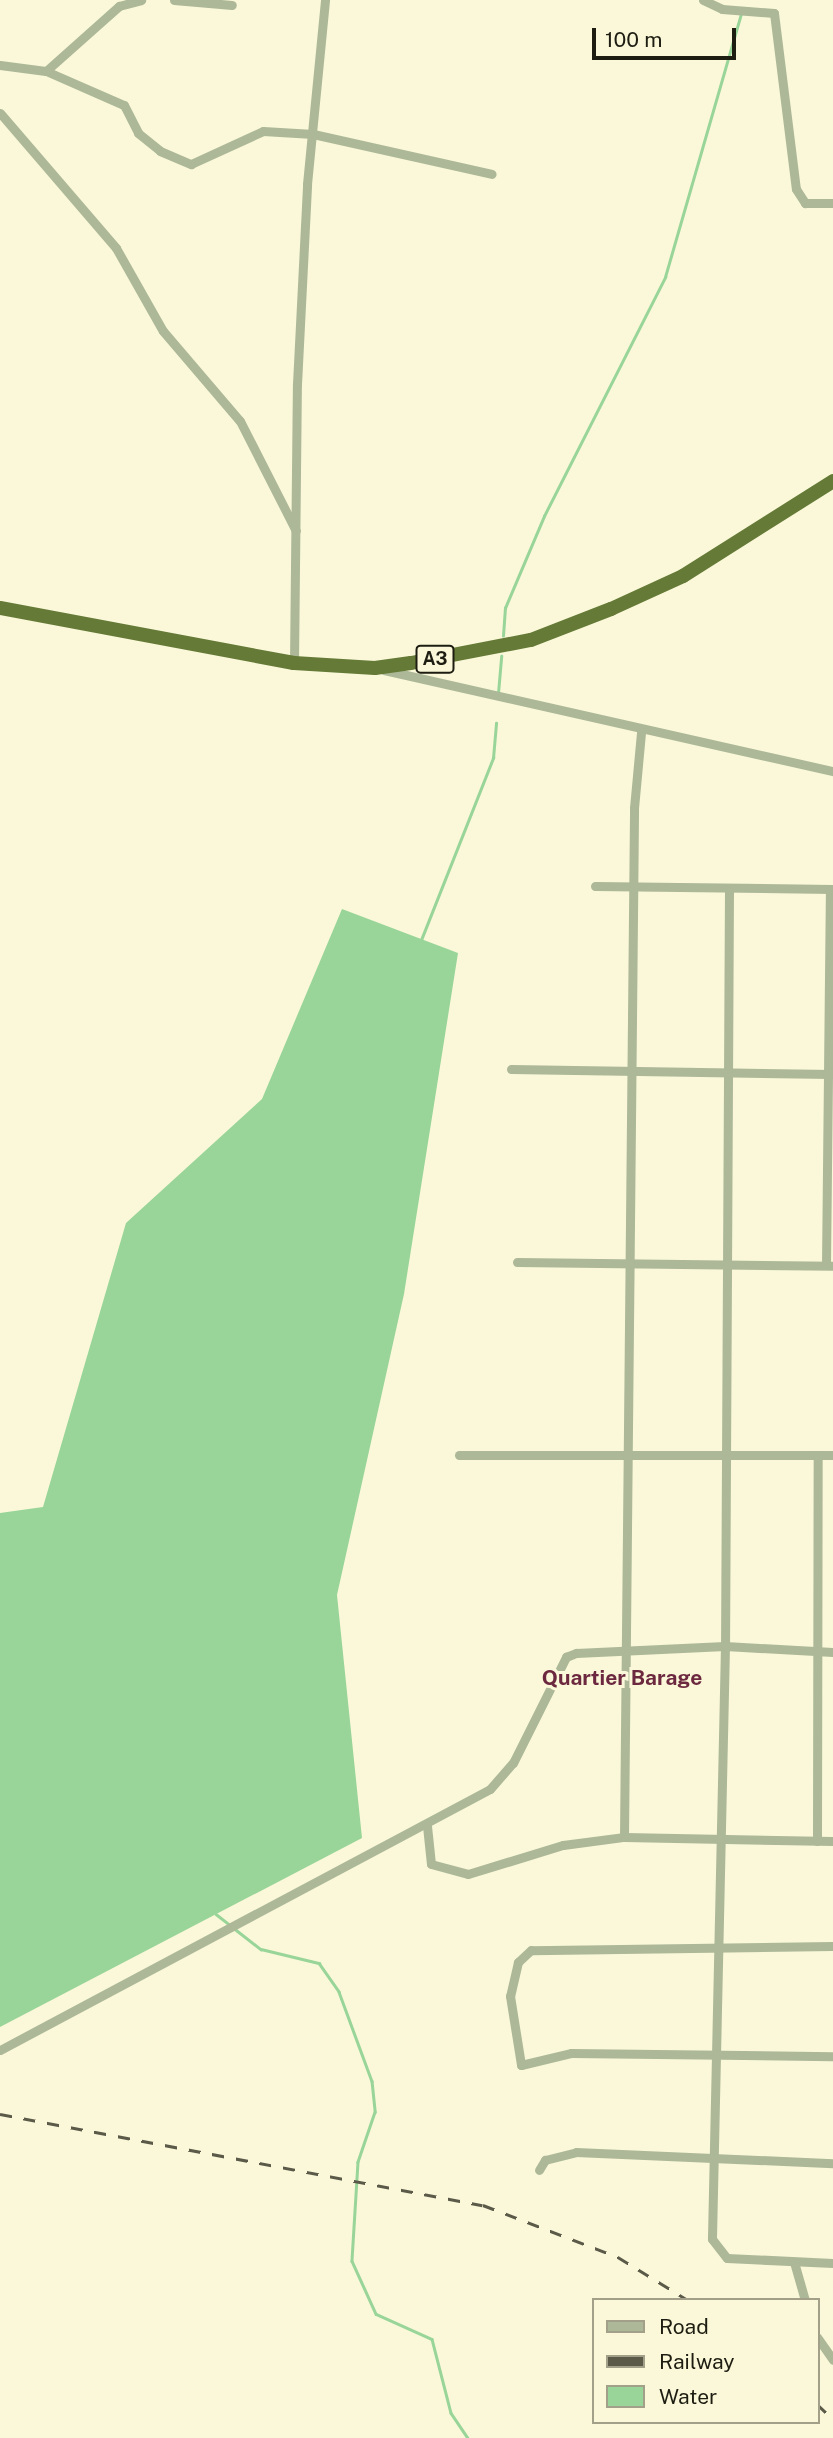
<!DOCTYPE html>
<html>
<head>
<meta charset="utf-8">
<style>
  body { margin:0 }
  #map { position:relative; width:833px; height:2438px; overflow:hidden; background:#faf8d9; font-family:"Public Sans",sans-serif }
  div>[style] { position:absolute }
  .water>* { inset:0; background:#99d599 }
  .stream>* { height:2.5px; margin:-1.25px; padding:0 1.25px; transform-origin:1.25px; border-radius:1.25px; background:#99d599 }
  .minor>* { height:9px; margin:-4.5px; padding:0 4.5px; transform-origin:4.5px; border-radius:4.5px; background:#acb898 }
  .trunk>* { height:14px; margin:-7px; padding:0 7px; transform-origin:7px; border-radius:7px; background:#647a36 }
  .rail>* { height:2.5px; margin-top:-1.25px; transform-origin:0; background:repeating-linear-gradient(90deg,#5b5a49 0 12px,transparent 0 24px) }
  span { translate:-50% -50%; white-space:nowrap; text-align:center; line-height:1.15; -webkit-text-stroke:6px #faf8d9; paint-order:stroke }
  .shield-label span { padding:2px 5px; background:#faf8d9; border:2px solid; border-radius:5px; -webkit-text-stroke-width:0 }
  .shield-label { font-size:18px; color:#1e1d12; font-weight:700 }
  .neighbourhood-label { font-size:21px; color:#6c283f; font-weight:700 }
  .legend { position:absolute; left:592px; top:2298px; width:228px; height:126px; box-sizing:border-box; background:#faf8d9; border:2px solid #a2a089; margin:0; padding:9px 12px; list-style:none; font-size:21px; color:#1e1d12 }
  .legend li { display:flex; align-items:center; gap:14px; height:35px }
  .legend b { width:35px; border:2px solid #a2a089 }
  .scale { position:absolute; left:592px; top:28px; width:144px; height:32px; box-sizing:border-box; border:4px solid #1e1d12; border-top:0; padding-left:9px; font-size:21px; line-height:24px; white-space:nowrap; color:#1e1d12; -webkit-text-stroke:5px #faf8d9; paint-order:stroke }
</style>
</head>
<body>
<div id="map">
  <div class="water">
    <div style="clip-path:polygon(342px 909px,458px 953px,404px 1294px,337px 1595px,362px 1838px,0 2027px,0 1513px,43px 1507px,126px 1223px,262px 1099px)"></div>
  </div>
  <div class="stream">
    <div style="left:503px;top:636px;width:28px;rotate:-86deg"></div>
    <div style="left:505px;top:608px;width:100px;rotate:-67deg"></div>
    <div style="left:544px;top:516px;width:268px;rotate:-63.1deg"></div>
    <div style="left:665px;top:277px;width:275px;rotate:-73.9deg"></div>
    <div style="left:498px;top:693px;width:37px;rotate:-85deg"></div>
    <div style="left:421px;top:940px;width:196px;rotate:-68.4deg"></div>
    <div style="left:493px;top:758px;width:35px;rotate:-85deg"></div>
    <div style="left:216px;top:1914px;width:18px;rotate:38deg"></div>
    <div style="left:235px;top:1929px;width:33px;rotate:38deg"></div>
    <div style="left:261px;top:1949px;width:60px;rotate:13.6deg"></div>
    <div style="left:319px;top:1963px;width:35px;rotate:55deg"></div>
    <div style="left:339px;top:1992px;width:95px;rotate:69.7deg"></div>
    <div style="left:372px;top:2081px;width:31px;rotate:84deg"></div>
    <div style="left:375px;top:2112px;width:53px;rotate:108.8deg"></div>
    <div style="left:358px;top:2162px;width:99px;rotate:93.5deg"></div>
    <div style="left:352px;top:2261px;width:58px;rotate:65.6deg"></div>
    <div style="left:376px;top:2314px;width:61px;rotate:24.1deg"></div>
    <div style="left:432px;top:2339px;width:76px;rotate:75.6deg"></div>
    <div style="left:451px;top:2413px;width:30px;rotate:56deg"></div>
  </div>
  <div class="minor">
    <div style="left:174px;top:0;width:58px;rotate:4.9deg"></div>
    <div style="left:703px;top:0;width:21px;rotate:25deg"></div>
    <div style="left:722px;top:9px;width:52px;rotate:4.4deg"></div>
    <div style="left:774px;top:13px;width:177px;rotate:82.9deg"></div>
    <div style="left:796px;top:189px;width:17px;rotate:57deg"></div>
    <div style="left:805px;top:203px;width:28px"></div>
    <div style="left:0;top:65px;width:46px;rotate:7.4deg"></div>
    <div style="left:46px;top:71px;width:85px;rotate:23.6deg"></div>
    <div style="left:124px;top:105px;width:31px;rotate:63deg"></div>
    <div style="left:138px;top:133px;width:28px;rotate:39deg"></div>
    <div style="left:160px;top:151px;width:34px;rotate:23deg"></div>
    <div style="left:191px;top:164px;width:79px;rotate:-24.6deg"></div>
    <div style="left:263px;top:131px;width:50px;rotate:3.4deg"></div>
    <div style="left:313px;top:134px;width:183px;rotate:12.6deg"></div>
    <div style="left:46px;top:71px;width:98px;rotate:-41.7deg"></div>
    <div style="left:119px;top:6px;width:23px;rotate:-15deg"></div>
    <div style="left:0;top:113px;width:178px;rotate:49.3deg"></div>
    <div style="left:116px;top:248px;width:95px;rotate:60.5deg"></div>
    <div style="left:163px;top:331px;width:118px;rotate:49.5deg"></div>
    <div style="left:240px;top:421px;width:123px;rotate:63deg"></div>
    <div style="left:294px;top:663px;width:279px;rotate:-89.4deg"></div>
    <div style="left:297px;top:384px;width:200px;rotate:-87.1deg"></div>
    <div style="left:307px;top:184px;width:185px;rotate:-84.4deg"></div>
    <div style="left:384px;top:670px;width:460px;rotate:12.7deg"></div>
    <div style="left:595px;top:886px;width:238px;rotate:0.7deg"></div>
    <div style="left:729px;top:889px;width:757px;rotate:90.3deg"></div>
    <div style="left:725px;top:1646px;width:593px;rotate:91.26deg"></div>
    <div style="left:712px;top:2239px;width:24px;rotate:52deg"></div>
    <div style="left:727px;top:2258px;width:106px;rotate:2.7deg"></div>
    <div style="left:511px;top:1069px;width:320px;rotate:0.9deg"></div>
    <div style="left:517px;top:1262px;width:316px;rotate:0.7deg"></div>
    <div style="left:826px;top:1265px;width:376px;rotate:-89.4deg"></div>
    <div style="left:459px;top:1455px;width:374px"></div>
    <div style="left:427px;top:1826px;width:38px;rotate:84deg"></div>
    <div style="left:431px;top:1864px;width:38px;rotate:15deg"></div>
    <div style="left:468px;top:1874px;width:99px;rotate:-17deg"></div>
    <div style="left:563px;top:1845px;width:62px;rotate:-7.5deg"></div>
    <div style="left:624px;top:1837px;width:209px;rotate:1.1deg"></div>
    <div style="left:624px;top:1837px;width:1029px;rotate:-89.44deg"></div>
    <div style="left:634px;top:808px;width:76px;rotate:-84.7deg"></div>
    <div style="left:817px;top:1841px;width:386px;rotate:-89.9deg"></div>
    <div style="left:833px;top:1946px;width:302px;rotate:179.2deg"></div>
    <div style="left:531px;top:1950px;width:18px;rotate:137deg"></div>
    <div style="left:518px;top:1962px;width:35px;rotate:103deg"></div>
    <div style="left:510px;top:1996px;width:70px;rotate:80.9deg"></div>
    <div style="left:521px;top:2065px;width:51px;rotate:-13.5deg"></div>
    <div style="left:571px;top:2053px;width:262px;rotate:0.7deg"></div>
    <div style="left:0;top:2050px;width:555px;rotate:-28.04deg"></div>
    <div style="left:490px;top:1789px;width:35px;rotate:-49deg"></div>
    <div style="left:513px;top:1763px;width:119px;rotate:-63.4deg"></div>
    <div style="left:566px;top:1657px;width:11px;rotate:-22deg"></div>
    <div style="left:576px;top:1653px;width:149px;rotate:-2.7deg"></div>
    <div style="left:725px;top:1646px;width:108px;rotate:3.2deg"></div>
    <div style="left:539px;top:2170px;width:12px;rotate:-59deg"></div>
    <div style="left:545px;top:2160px;width:32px;rotate:-14deg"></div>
    <div style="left:576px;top:2152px;width:257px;rotate:2.5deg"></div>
    <div style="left:794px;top:2262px;width:40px;rotate:74deg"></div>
    <div style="left:817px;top:2337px;width:28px;rotate:55deg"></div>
  </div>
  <div class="trunk">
    <div style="left:0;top:608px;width:299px;rotate:10.6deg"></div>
    <div style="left:294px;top:663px;width:81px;rotate:3.5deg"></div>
    <div style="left:375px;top:668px;width:36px;rotate:-8deg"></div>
    <div style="left:411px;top:663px;width:122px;rotate:-10.9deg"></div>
    <div style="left:531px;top:640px;width:86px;rotate:-21.2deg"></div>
    <div style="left:611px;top:609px;width:79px;rotate:-24.6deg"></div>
    <div style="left:683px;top:576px;width:178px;rotate:-32.3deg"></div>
  </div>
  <div class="rail">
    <div style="left:0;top:2114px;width:491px;rotate:10.7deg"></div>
    <div style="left:483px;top:2205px;width:145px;rotate:21.1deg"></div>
    <div style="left:618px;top:2257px;width:82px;rotate:31.6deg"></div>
    <div style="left:817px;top:2404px;width:22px;rotate:43deg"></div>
  </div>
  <div class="shield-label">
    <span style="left:435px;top:659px">A3</span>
  </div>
  <div class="neighbourhood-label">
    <span style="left:622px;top:1678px">Quartier Barage</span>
  </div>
  <ul class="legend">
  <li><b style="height:9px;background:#acb898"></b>Road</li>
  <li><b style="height:9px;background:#5b5a49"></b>Railway</li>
  <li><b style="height:19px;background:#99d599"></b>Water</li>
  </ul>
  <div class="scale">100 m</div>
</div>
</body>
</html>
